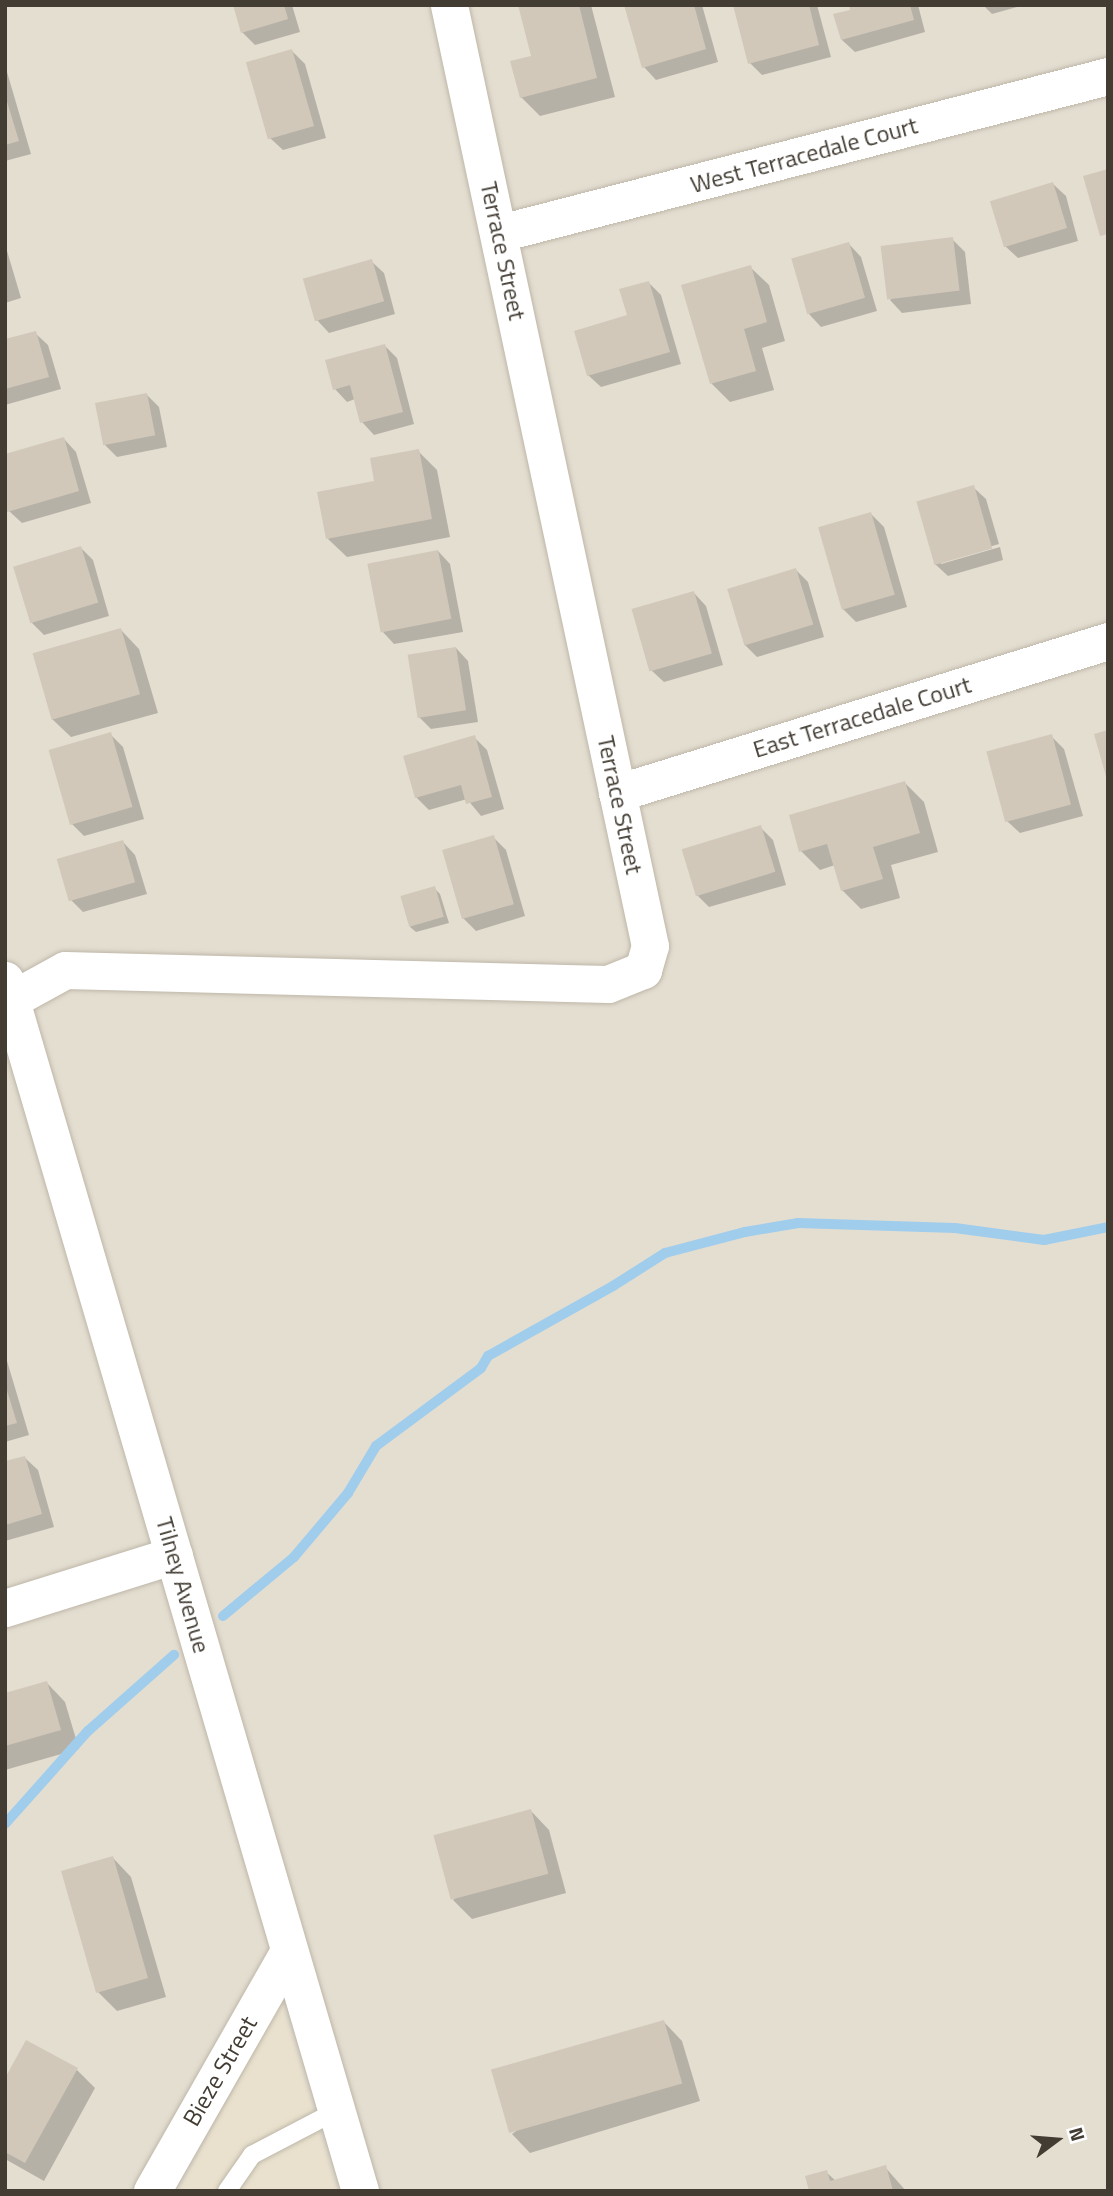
<!DOCTYPE html>
<html>
<head>
<meta charset="utf-8">
<style>
  body { margin:0 }
  #map { position:relative; width:1113px; height:2196px; overflow:hidden; background:#f0ece3; font-family:"Titillium Web",sans-serif }
  div>[style] { position:absolute }
  .residential>* { inset:0; background:#e4ded1; transform-origin:0 0 }
  .education>* { inset:0; background:#e9e1cd }
  .shadow>* { inset:0; background:#0003 }
  .stream>* { height:10px; margin:-5px; padding:0 5px; transform-origin:5px; border-radius:5px; background:#a0cdec }
  .building>* { inset:0; background:#d1c8b9; transform-origin:0 0 }
  .roads { filter:drop-shadow(0 0 2px #beb7a9) drop-shadow(0 0 2px #beb7a9) }
  .lane>* { height:18px; margin:-9px; padding:0 9px; transform-origin:9px; border-radius:9px; background:#fff }
  .street>* { height:37px; margin:-18.5px; padding:0 18.5px; transform-origin:18.5px; border-radius:18.5px; background:#fff }
  span { translate:-50% -50%; white-space:nowrap; text-align:center; line-height:1.15; -webkit-text-stroke:7px #fff; paint-order:stroke }
  .street-label { font-size:24px; color:#423c33 }
  .frame { position:absolute; inset:0; border:7px solid #423c33; pointer-events:none }
  .north { position:absolute; left:1022px; top:2105px; width:70px; height:70px; -webkit-text-stroke:5px #fff; paint-order:stroke; rotate:74deg; font-size:19px; font-weight:700; line-height:28px; text-align:center; color:#423c33 }
  .north::after { content:''; display:block; margin:auto; width:24px; height:32px; background:#423c33; clip-path:polygon(50% 0,100% 100%,50% 72%,0 100%) }
</style>
</head>
<body>
<div id="map">
  <div class="residential">
    <div style="left:5px;top:5px;width:1103px;height:2186px"></div>
  </div>
  <div class="education">
    <div style="clip-path:polygon(281px 2002px,336px 2191px,179px 2191px)"></div>
  </div>
  <div class="shadow">
    <div style="clip-path:polygon(235px 5px,292px 5px,300px 32px,255px 45px,242px 32px)"></div>
    <div style="clip-path:polygon(520px 5px,591px 5px,615px 97px,540px 116px,521px 97px,533px 57px)"></div>
    <div style="clip-path:polygon(626px 5px,702px 5px,718px 62px,656px 80px,644px 67px)"></div>
    <div style="clip-path:polygon(734px 5px,817px 5px,831px 57px,762px 75px,750px 63px)"></div>
    <div style="clip-path:polygon(851px 5px,918px 5px,925px 32px,855px 52px,842px 40px,852px 11px)"></div>
    <div style="clip-path:polygon(983px 5px,1024px 5px,992px 14px)"></div>
    <div style="clip-path:polygon(292px 51px,305px 64px,326px 138px,283px 150px,270px 138px)"></div>
    <div style="clip-path:polygon(5px 65px,31px 154px,5px 161px)"></div>
    <div style="clip-path:polygon(1053px 184px,1066px 196px,1078px 241px,1018px 258px,1005px 246px)"></div>
    <div style="clip-path:polygon(952px 239px,965px 252px,971px 304px,902px 313px,890px 300px)"></div>
    <div style="clip-path:polygon(5px 244px,21px 298px,5px 303px)"></div>
    <div style="clip-path:polygon(849px 244px,861px 257px,877px 311px,821px 327px,809px 314px)"></div>
    <div style="clip-path:polygon(371px 261px,384px 273px,395px 314px,329px 333px,317px 320px)"></div>
    <div style="clip-path:polygon(750px 267px,769px 285px,785px 341px,762px 348px,774px 390px,730px 402px,712px 384px,684px 286px)"></div>
    <div style="clip-path:polygon(649px 283px,661px 295px,681px 364px,601px 387px,588px 375px)"></div>
    <div style="clip-path:polygon(35px 333px,48px 345px,61px 389px,5px 405px,5px 341px)"></div>
    <div style="clip-path:polygon(385px 346px,397px 358px,414px 424px,374px 435px,362px 422px,355px 399px,347px 402px,335px 389px)"></div>
    <div style="clip-path:polygon(147px 395px,159px 407px,167px 447px,117px 457px,104px 444px)"></div>
    <div style="clip-path:polygon(64px 439px,76px 452px,91px 503px,22px 523px,9px 511px,5px 498px,5px 456px)"></div>
    <div style="clip-path:polygon(418px 451px,437px 470px,450px 537px,347px 557px,328px 539px,376px 483px)"></div>
    <div style="clip-path:polygon(973px 487px,986px 499px,999px 544px,941px 561px,941px 564px,1000px 547px,1003px 560px,948px 576px,935px 564px)"></div>
    <div style="clip-path:polygon(871px 514px,884px 527px,907px 607px,856px 622px,843px 609px)"></div>
    <div style="clip-path:polygon(81px 548px,93px 560px,109px 616px,44px 635px,31px 622px)"></div>
    <div style="clip-path:polygon(438px 551px,450px 564px,463px 632px,394px 644px,382px 631px)"></div>
    <div style="clip-path:polygon(796px 570px,808px 582px,824px 637px,757px 657px,744px 644px)"></div>
    <div style="clip-path:polygon(694px 593px,706px 606px,723px 665px,664px 682px,651px 670px)"></div>
    <div style="clip-path:polygon(121px 630px,139px 649px,158px 713px,71px 737px,52px 719px)"></div>
    <div style="clip-path:polygon(456px 648px,468px 661px,478px 722px,431px 729px,418px 716px)"></div>
    <div style="clip-path:polygon(110px 734px,123px 747px,144px 819px,84px 836px,72px 824px)"></div>
    <div style="clip-path:polygon(1051px 736px,1064px 749px,1083px 816px,1020px 833px,1007px 821px)"></div>
    <div style="clip-path:polygon(474px 737px,487px 750px,504px 809px,481px 816px,467px 799px,429px 810px,416px 797px)"></div>
    <div style="clip-path:polygon(905px 783px,924px 802px,938px 852px,891px 865px,900px 898px,861px 909px,842px 890px,835px 865px,820px 870px,801px 851px)"></div>
    <div style="clip-path:polygon(760px 827px,773px 840px,786px 885px,709px 907px,696px 894px)"></div>
    <div style="clip-path:polygon(493px 837px,506px 850px,525px 916px,476px 931px,463px 918px)"></div>
    <div style="clip-path:polygon(123px 842px,135px 855px,147px 894px,83px 912px,71px 900px,60px 860px)"></div>
    <div style="clip-path:polygon(434px 888px,440px 894px,449px 923px,416px 932px,410px 927px)"></div>
    <div style="clip-path:polygon(5px 1354px,29px 1435px,5px 1442px)"></div>
    <div style="clip-path:polygon(25px 1458px,38px 1470px,54px 1527px,5px 1541px,5px 1463px)"></div>
    <div style="clip-path:polygon(47px 1683px,65px 1702px,79px 1749px,5px 1770px,5px 1695px)"></div>
    <div style="clip-path:polygon(531px 1811px,549px 1830px,566px 1893px,472px 1919px,453px 1900px)"></div>
    <div style="clip-path:polygon(113px 1858px,131px 1877px,166px 1997px,117px 2011px,98px 1992px)"></div>
    <div style="clip-path:polygon(664px 2022px,682px 2041px,700px 2101px,530px 2153px,512px 2134px)"></div>
    <div style="clip-path:polygon(77px 2070px,95px 2088px,44px 2181px,5px 2159px,5px 2082px)"></div>
    <div style="clip-path:polygon(885px 2167px,906px 2191px,811px 2191px,826px 2172px,836px 2181px)"></div>
  </div>
  <div class="stream">
    <div style="left:223px;top:1616px;width:92px;rotate:-39.7deg"></div>
    <div style="left:294px;top:1557px;width:84px;rotate:-49.8deg"></div>
    <div style="left:348px;top:1493px;width:55px;rotate:-59.2deg"></div>
    <div style="left:376px;top:1446px;width:131px;rotate:-36.6deg"></div>
    <div style="left:481px;top:1368px;width:14px;rotate:-60deg"></div>
    <div style="left:488px;top:1356px;width:143px;rotate:-29.2deg"></div>
    <div style="left:613px;top:1286px;width:62px;rotate:-32.4deg"></div>
    <div style="left:665px;top:1253px;width:83px;rotate:-14.7deg"></div>
    <div style="left:745px;top:1232px;width:54px;rotate:-9.6deg"></div>
    <div style="left:798px;top:1223px;width:157px;rotate:1.8deg"></div>
    <div style="left:955px;top:1228px;width:90px;rotate:7.7deg"></div>
    <div style="left:1044px;top:1240px;width:65px;rotate:-11.5deg"></div>
    <div style="left:5px;top:1824px;width:125px;rotate:-48.3deg"></div>
    <div style="left:88px;top:1731px;width:115px;rotate:-41.5deg"></div>
  </div>
  <div class="building">
    <div style="clip-path:polygon(233px 5px,284px 5px,288px 19px,241px 33px)"></div>
    <div style="clip-path:polygon(518px 5px,579px 5px,597px 78px,520px 98px,510px 61px,531px 56px)"></div>
    <div style="clip-path:polygon(624px 5px,694px 5px,706px 49px,642px 68px)"></div>
    <div style="clip-path:polygon(733px 5px,809px 5px,819px 45px,748px 64px)"></div>
    <div style="clip-path:polygon(849px 5px,910px 5px,914px 20px,841px 40px,833px 14px,850px 10px)"></div>
    <div style="left:292px;top:49px;width:80px;height:48px;rotate:74deg"></div>
    <div style="clip-path:polygon(5px 95px,19px 141px,5px 145px)"></div>
    <div style="clip-path:polygon(1108px 169px,1108px 234px,1100px 236px,1083px 176px)"></div>
    <div style="left:1053px;top:182px;width:48px;height:66px;rotate:73deg"></div>
    <div style="left:953px;top:237px;width:54px;height:73px;rotate:83deg"></div>
    <div style="left:849px;top:242px;width:58px;height:60px;rotate:74deg"></div>
    <div style="left:372px;top:259px;width:44px;height:72px;rotate:74deg"></div>
    <div style="clip-path:polygon(751px 265px,767px 322px,744px 329px,756px 371px,710px 384px,681px 285px)"></div>
    <div style="clip-path:polygon(649px 281px,670px 352px,587px 376px,574px 331px,627px 315px,619px 289px)"></div>
    <div style="clip-path:polygon(36px 331px,49px 377px,5px 389px,5px 339px)"></div>
    <div style="clip-path:polygon(385px 344px,403px 412px,360px 423px,350px 385px,333px 390px,325px 360px)"></div>
    <div style="left:147px;top:393px;width:43px;height:53px;rotate:79deg"></div>
    <div style="clip-path:polygon(64px 437px,79px 491px,7px 512px,5px 454px)"></div>
    <div style="clip-path:polygon(419px 449px,432px 519px,326px 539px,317px 492px,374px 481px,370px 458px)"></div>
    <div style="left:974px;top:485px;width:66px;height:60px;rotate:74deg"></div>
    <div style="left:871px;top:512px;width:86px;height:55px;rotate:74deg"></div>
    <div style="left:81px;top:546px;width:59px;height:71px;rotate:73deg"></div>
    <div style="left:438px;top:550px;width:70px;height:72px;rotate:79deg"></div>
    <div style="left:796px;top:568px;width:59px;height:72px;rotate:73deg"></div>
    <div style="left:694px;top:591px;width:65px;height:65px;rotate:74deg"></div>
    <div style="left:121px;top:628px;width:69px;height:92px;rotate:74deg"></div>
    <div style="left:456px;top:647px;width:64px;height:49px;rotate:81deg"></div>
    <div style="clip-path:polygon(1108px 730px,1108px 780px,1107px 780px,1094px 734px)"></div>
    <div style="left:111px;top:732px;width:78px;height:65px;rotate:74deg"></div>
    <div style="left:1052px;top:734px;width:73px;height:68px;rotate:75deg"></div>
    <div style="clip-path:polygon(475px 735px,492px 797px,466px 804px,461px 785px,415px 798px,403px 756px)"></div>
    <div style="clip-path:polygon(905px 781px,920px 833px,873px 847px,883px 879px,841px 891px,827px 844px,799px 852px,789px 815px)"></div>
    <div style="left:761px;top:825px;width:49px;height:83px;rotate:73deg"></div>
    <div style="left:494px;top:835px;width:72px;height:54px;rotate:74deg"></div>
    <div style="left:123px;top:840px;width:44px;height:69px;rotate:74deg"></div>
    <div style="left:435px;top:886px;width:32px;height:36px;rotate:74deg"></div>
    <div style="clip-path:polygon(5px 1384px,17px 1423px,5px 1426px)"></div>
    <div style="clip-path:polygon(25px 1456px,42px 1514px,5px 1525px,5px 1461px)"></div>
    <div style="clip-path:polygon(47px 1681px,61px 1730px,5px 1746px,5px 1693px)"></div>
    <div style="left:531px;top:1809px;width:67px;height:101px;rotate:75deg"></div>
    <div style="left:113px;top:1856px;width:127px;height:54px;rotate:74deg"></div>
    <div style="left:664px;top:2020px;width:66px;height:180px;rotate:74deg"></div>
    <div style="clip-path:polygon(26px 2040px,78px 2068px,25px 2163px,5px 2152px,5px 2078px)"></div>
    <div style="clip-path:polygon(886px 2165px,893px 2191px,809px 2191px,805px 2176px,827px 2170px,830px 2181px)"></div>
  </div>
  <div class="roads">
    <div class="lane">
      <div style="left:227px;top:2191px;width:44px;rotate:-55.2deg"></div>
      <div style="left:252px;top:2155px;width:95px;rotate:-27.6deg"></div>
    </div>
    <div class="street">
      <div style="left:500px;top:233px;width:628px;rotate:-14.48deg"></div>
      <div style="left:617px;top:793px;width:514px;rotate:-17.2deg"></div>
      <div style="left:5px;top:980px;width:1262px;rotate:73.66deg"></div>
      <div style="left:5px;top:1003px;width:68px;rotate:-28.8deg"></div>
      <div style="left:65px;top:970px;width:543px;rotate:1.48deg"></div>
      <div style="left:608px;top:984px;width:38px;rotate:-22deg"></div>
      <div style="left:643px;top:970px;width:25px;rotate:-74deg"></div>
      <div style="left:650px;top:946px;width:962px;rotate:-102.06deg"></div>
      <div style="left:5px;top:1608px;width:177px;rotate:-17.4deg"></div>
      <div style="left:152px;top:2191px;width:276px;rotate:-60.3deg"></div>
    </div>
  </div>
  <div class="street-label">
    <span style="left:804px;top:155px;rotate:-15deg">West Terracedale Court</span>
    <span style="left:503px;top:251px;rotate:78deg">Terrace Street</span>
    <span style="left:862px;top:717px;rotate:-17deg">East Terracedale Court</span>
    <span style="left:620px;top:805px;rotate:78deg">Terrace Street</span>
    <span style="left:183px;top:1585px;rotate:74deg">Tilney Avenue</span>
    <span style="left:220px;top:2071px;rotate:-60deg">Bieze Street</span>
  </div>
  <div class="frame"></div>
  <div class="north">N</div>
</div>
</body>
</html>
